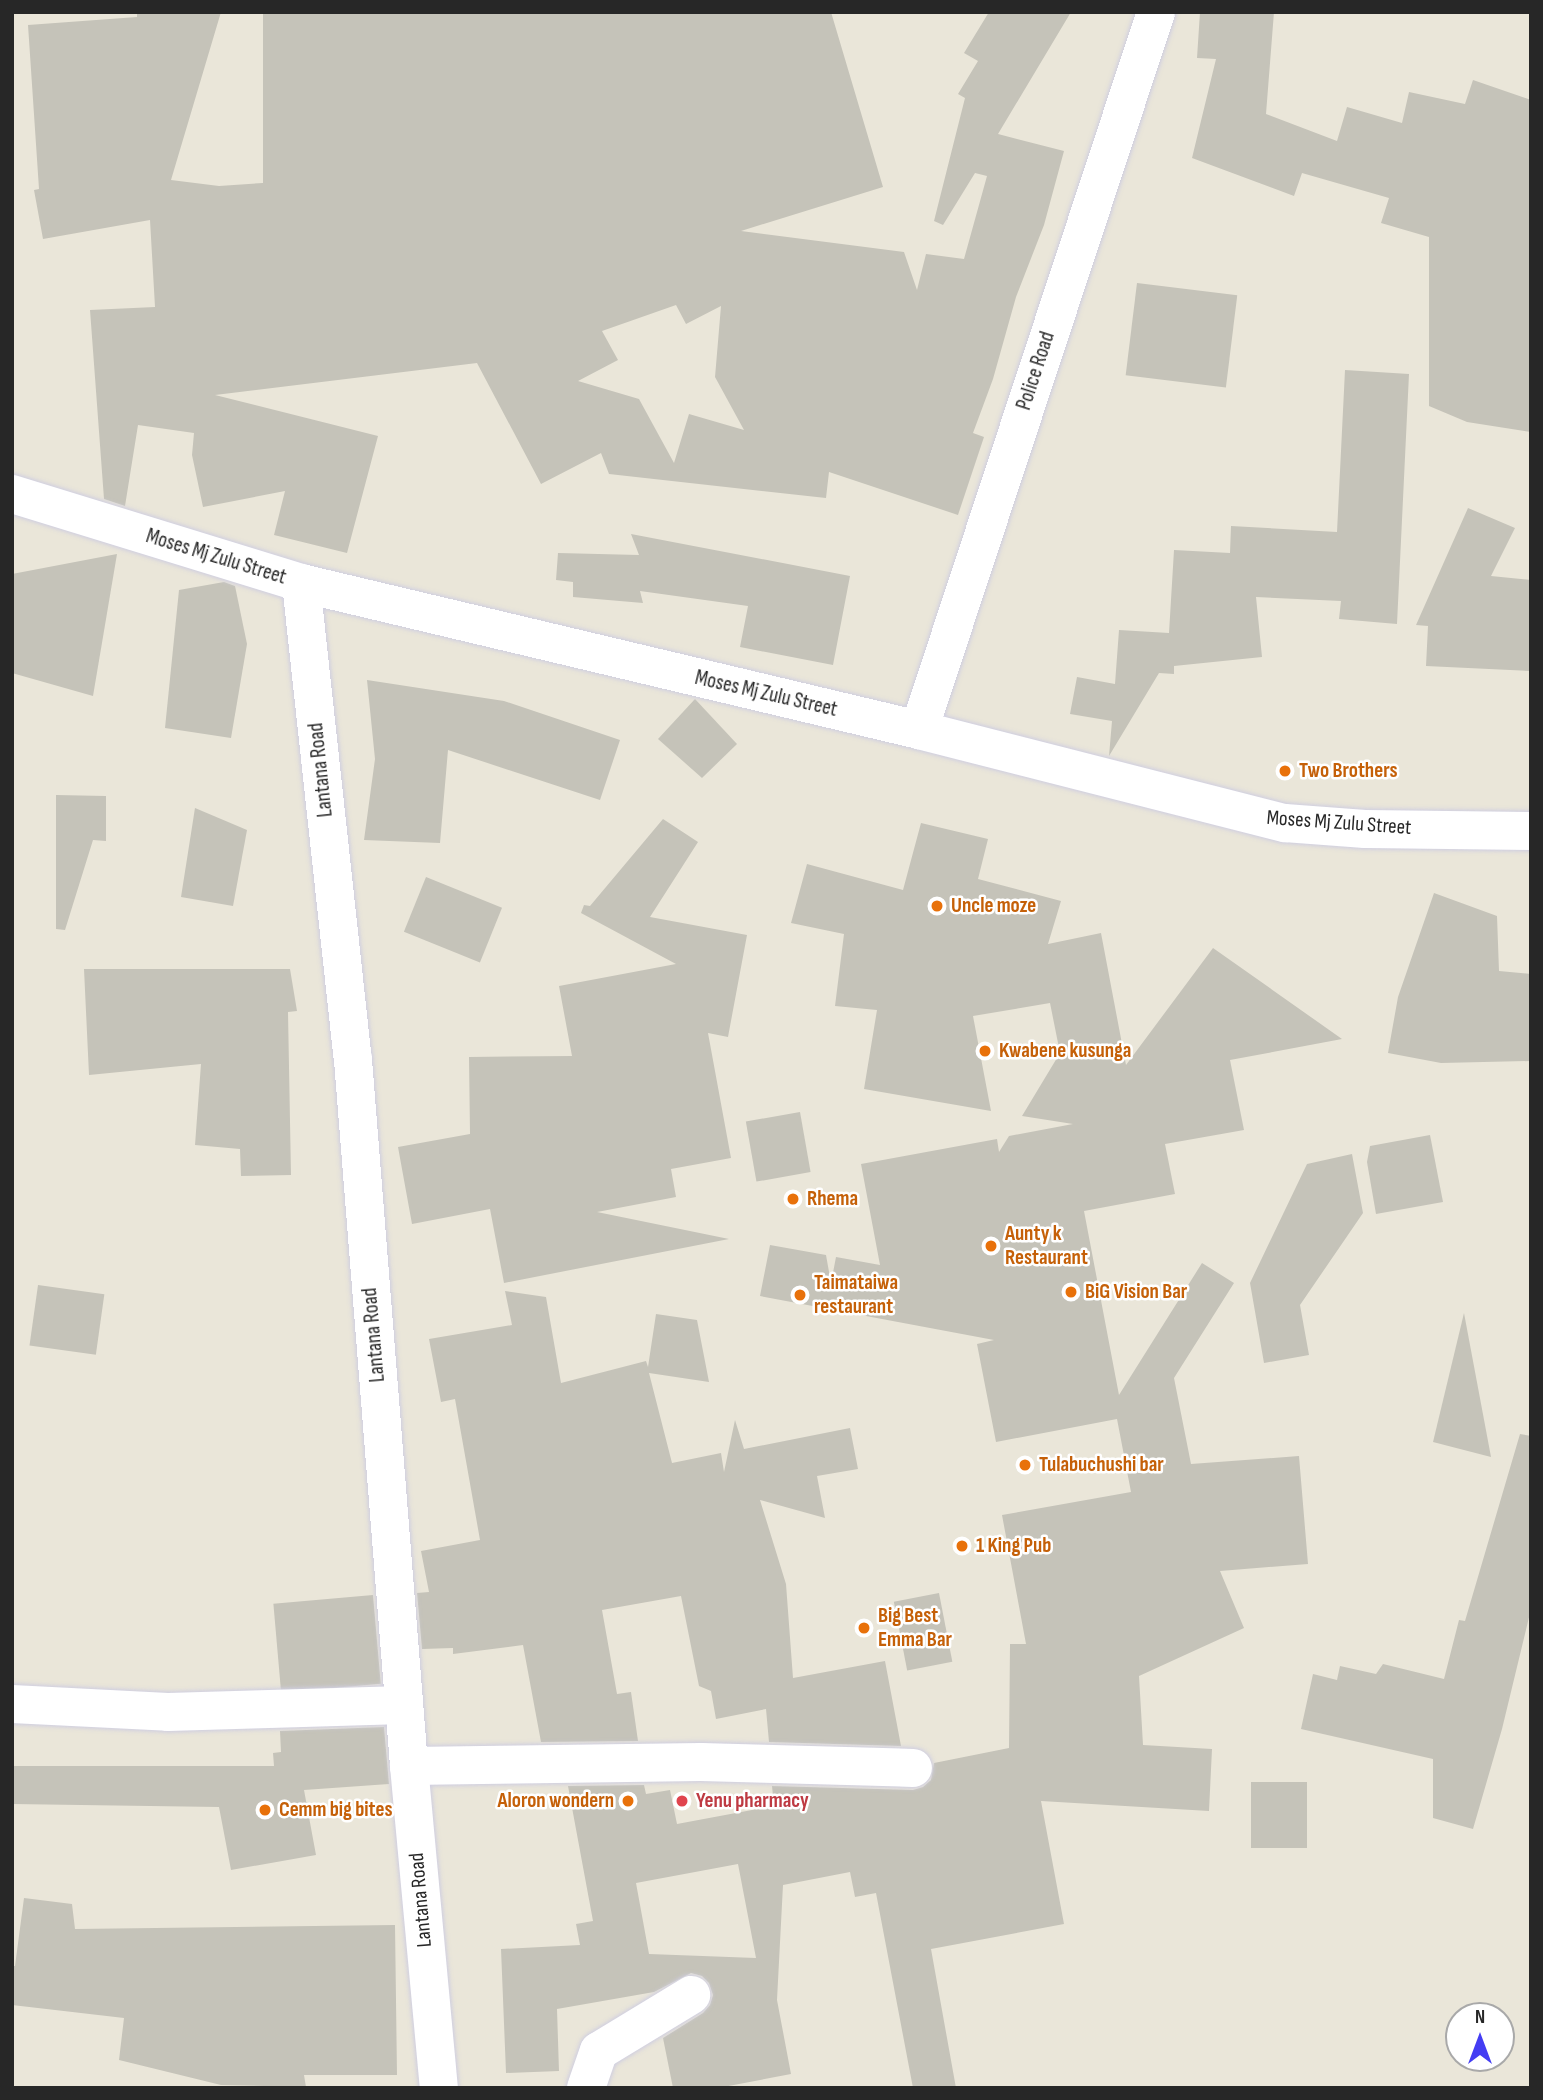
<!DOCTYPE html>
<html>
<head>
<meta charset="utf-8">
<style>
  body { margin:0 }
  #map { position:relative; width:1543px; height:2100px; overflow:hidden; background:#eae6d9; font-family:"Sofia Sans Condensed",sans-serif }
  div>[style] { position:absolute }
  .building>* { inset:0; background:#c5c3b9; transform-origin:0 0 }
  .roads { filter:drop-shadow(0 0 2px #cfcee0) drop-shadow(0 0 2px #cfcee0) }
  .minor>* { height:38px; margin:-19px; padding:0 19px; transform-origin:19px; border-radius:19px; background:#fff }
  .dots>* { width:19px; height:19px; translate:-50% -50%; box-sizing:border-box; border:4px solid #fff; border-radius:50% }
  span { translate:-50% -50%; white-space:nowrap; text-align:center; line-height:1.15; -webkit-text-stroke:5px #fff; paint-order:stroke }
  .street-label { font-size:21px; color:#272727 }
  .food-label { font-size:21px; color:#c56008; font-weight:700 }
  .left { translate:0 -50%; text-align:left }
  .right { translate:-100% -50%; text-align:right }
  .health-label { font-size:21px; color:#be3a42; font-weight:700 }
  .frame { position:absolute; inset:0; border:14px solid #272727; pointer-events:none }
  .north { position:absolute; left:1445px; top:2002px; width:70px; height:70px; box-sizing:border-box; background:#fff; border:2px solid #a9a9a9; border-radius:50%; rotate:0deg; font-size:19px; font-weight:700; line-height:28px; text-align:center; color:#272727 }
  .north::after { content:''; display:block; margin:auto; width:24px; height:32px; background:#443df3; clip-path:polygon(50% 0,100% 100%,50% 72%,0 100%) }
</style>
</head>
<body>
<div id="map">
  <div class="building">
    <div style="clip-path:polygon(evenodd,137px 12px,221px 12px,171px 180px,219px 186px,263px 183px,263px 12px,831px 12px,883px 187px,741px 231px,904px 252px,917px 290px,926px 254px,964px 259px,987px 176px,975px 173px,943px 225px,934px 221px,965px 98px,958px 94px,978px 61px,964px 53px,989px 12px,1071px 12px,998px 134px,1064px 151px,1044px 225px,1016px 297px,993px 379px,973px 433px,984px 437px,958px 515px,829px 472px,826px 498px,609px 474px,601px 453px,541px 484px,477px 363px,215px 395px,378px 436px,347px 553px,274px 535px,285px 491px,203px 507px,192px 455px,194px 433px,138px 425px,125px 506px,104px 499px,90px 310px,155px 307px,150px 220px,43px 239px,34px 190px,39px 189px,28px 25px,137px 17px,137px 12px,676px 305px,686px 324px,721px 306px,715px 377px,744px 430px,689px 414px,674px 463px,639px 399px,578px 381px,618px 360px,602px 331px,676px 305px)"></div>
    <div style="clip-path:polygon(1200px 12px,1274px 12px,1266px 114px,1337px 141px,1347px 107px,1402px 123px,1409px 92px,1465px 104px,1473px 80px,1531px 100px,1531px 432px,1467px 422px,1429px 406px,1429px 237px,1381px 223px,1389px 198px,1302px 173px,1294px 196px,1192px 158px,1216px 59px,1197px 58px)"></div>
    <div style="left:1137px;top:283px;width:101px;height:93px;rotate:7deg"></div>
    <div style="clip-path:polygon(1345px 370px,1409px 374px,1397px 624px,1339px 619px,1341px 601px,1256px 597px,1262px 657px,1174px 666px,1174px 674px,1159px 673px,1109px 756px,1112px 721px,1070px 714px,1077px 677px,1115px 684px,1119px 630px,1169px 633px,1174px 550px,1230px 553px,1231px 526px,1337px 532px)"></div>
    <div style="clip-path:polygon(1468px 508px,1515px 528px,1491px 576px,1531px 580px,1531px 671px,1426px 666px,1428px 626px,1416px 625px)"></div>
    <div style="clip-path:polygon(631px 534px,850px 576px,833px 665px,740px 647px,748px 606px,640px 591px,643px 603px,573px 597px,573px 582px,556px 580px,558px 553px,639px 555px)"></div>
    <div style="clip-path:polygon(117px 554px,93px 696px,12px 673px,12px 574px)"></div>
    <div style="clip-path:polygon(224px 582px,235px 586px,247px 644px,231px 738px,165px 728px,179px 590px)"></div>
    <div style="clip-path:polygon(367px 680px,504px 701px,620px 740px,600px 800px,448px 750px,440px 843px,364px 840px,375px 759px)"></div>
    <div style="clip-path:polygon(695px 699px,737px 744px,702px 778px,658px 739px)"></div>
    <div style="clip-path:polygon(56px 795px,106px 796px,106px 841px,93px 840px,65px 930px,56px 929px)"></div>
    <div style="clip-path:polygon(195px 808px,247px 830px,233px 906px,181px 897px)"></div>
    <div style="clip-path:polygon(663px 819px,698px 842px,650px 917px,747px 935px,728px 1037px,708px 1033px,731px 1158px,671px 1169px,676px 1197px,597px 1212px,729px 1239px,504px 1283px,490px 1209px,412px 1224px,398px 1147px,470px 1134px,469px 1057px,572px 1056px,559px 986px,676px 964px,581px 913px,584px 905px,590px 906px)"></div>
    <div style="clip-path:polygon(evenodd,921px 823px,988px 839px,978px 879px,1061px 901px,1048px 944px,1101px 933px,1126px 1065px,1213px 948px,1342px 1039px,1230px 1060px,1244px 1130px,1165px 1144px,1175px 1194px,1084px 1211px,1119px 1395px,1202px 1263px,1234px 1283px,1174px 1378px,1191px 1464px,1299px 1456px,1308px 1564px,1220px 1571px,1244px 1628px,1139px 1676px,1143px 1745px,1212px 1749px,1209px 1811px,1041px 1801px,1064px 1924px,931px 1949px,956px 2088px,913px 2088px,876px 1893px,855px 1897px,850px 1872px,783px 1885px,777px 2000px,791px 2074px,718px 2088px,673px 2088px,663px 2038px,703px 2013px,710px 2005px,713px 1995px,709px 1983px,702px 1976px,691px 1973px,654px 1992px,557px 2009px,559px 2071px,506px 2073px,501px 1949px,580px 1945px,576px 1924px,593px 1921px,568px 1786px,644px 1785px,646px 1794px,670px 1790px,677px 1824px,774px 1806px,772px 1786px,913px 1790px,923px 1787px,931px 1780px,934px 1763px,1009px 1748px,1010px 1644px,1026px 1644px,1002px 1515px,1131px 1492px,1117px 1419px,996px 1442px,977px 1344px,994px 1340px,760px 1296px,770px 1245px,826px 1255px,831px 1283px,836px 1257px,880px 1265px,861px 1164px,997px 1139px,999px 1152px,1009px 1136px,1073px 1124px,1022px 1116px,1060px 1053px,1050px 1003px,973px 1016px,991px 1111px,864px 1089px,877px 1010px,835px 1006px,844px 934px,791px 923px,807px 864px,903px 890px,921px 823px,738px 1864px,756px 1958px,649px 1954px,636px 1883px,738px 1864px)"></div>
    <div style="left:426px;top:877px;width:82px;height:59px;rotate:22deg"></div>
    <div style="clip-path:polygon(1434px 893px,1497px 916px,1499px 971px,1531px 974px,1531px 1061px,1441px 1063px,1388px 1053px,1398px 997px)"></div>
    <div style="clip-path:polygon(84px 969px,290px 969px,297px 1011px,288px 1012px,291px 1175px,241px 1176px,240px 1149px,195px 1145px,201px 1064px,89px 1075px)"></div>
    <div style="left:800px;top:1112px;width:61px;height:55px;rotate:80deg"></div>
    <div style="clip-path:polygon(1430px 1135px,1443px 1202px,1376px 1214px,1367px 1162px,1370px 1146px)"></div>
    <div style="clip-path:polygon(1352px 1154px,1363px 1213px,1300px 1305px,1309px 1355px,1264px 1363px,1250px 1283px,1307px 1164px)"></div>
    <div style="left:38px;top:1285px;width:67px;height:61px;rotate:8deg"></div>
    <div style="clip-path:polygon(505px 1291px,546px 1297px,561px 1383px,646px 1361px,648px 1367px,656px 1314px,697px 1320px,709px 1382px,649px 1373px,672px 1463px,721px 1453px,724px 1472px,735px 1420px,744px 1449px,850px 1428px,858px 1469px,817px 1476px,825px 1518px,760px 1500px,786px 1584px,793px 1678px,885px 1661px,901px 1746px,769px 1742px,766px 1709px,716px 1719px,711px 1691px,699px 1686px,681px 1596px,602px 1610px,617px 1694px,631px 1692px,638px 1741px,541px 1742px,523px 1645px,453px 1654px,453px 1648px,422px 1649px,417px 1593px,429px 1592px,421px 1551px,480px 1540px,455px 1399px,441px 1402px,429px 1339px,512px 1325px)"></div>
    <div style="clip-path:polygon(1464px 1313px,1491px 1457px,1433px 1442px)"></div>
    <div style="clip-path:polygon(1520px 1434px,1531px 1436px,1531px 1609px,1502px 1729px,1473px 1829px,1433px 1818px,1433px 1759px,1301px 1729px,1313px 1674px,1337px 1680px,1340px 1666px,1376px 1674px,1383px 1664px,1444px 1679px,1459px 1620px,1465px 1621px)"></div>
    <div style="left:939px;top:1593px;width:70px;height:46px;rotate:79deg"></div>
    <div style="left:373px;top:1595px;width:89px;height:100px;rotate:85deg"></div>
    <div style="clip-path:polygon(384px 1727px,389px 1784px,304px 1790px,316px 1855px,231px 1870px,219px 1807px,12px 1804px,12px 1766px,274px 1766px,273px 1753px,281px 1752px,280px 1731px)"></div>
    <div style="left:1251px;top:1782px;width:56px;height:66px"></div>
    <div style="clip-path:polygon(24px 1898px,72px 1904px,75px 1929px,395px 1925px,397px 2075px,304px 2075px,306px 2087px,221px 2085px,119px 2060px,124px 2018px,12px 2005px,12px 1966px,15px 1966px)"></div>
  </div>
  <div class="roads">
    <div class="minor">
      <div style="left:12px;top:494px;width:302px;rotate:17.1deg"></div>
      <div style="left:301px;top:583px;width:635px;rotate:13.38deg"></div>
      <div style="left:919px;top:730px;width:378px;rotate:14.3deg"></div>
      <div style="left:1285px;top:823px;width:80px;rotate:4.3deg"></div>
      <div style="left:1365px;top:829px;width:166px;rotate:0.7deg"></div>
      <div style="left:301px;top:583px;width:480px;rotate:83.8deg"></div>
      <div style="left:353px;top:1060px;width:708px;rotate:85.46deg"></div>
      <div style="left:409px;top:1766px;width:323px;rotate:84.7deg"></div>
      <div style="left:919px;top:730px;width:756px;rotate:-71.73deg"></div>
      <div style="left:12px;top:1704px;width:156px;rotate:2.9deg"></div>
      <div style="left:168px;top:1712px;width:236px;rotate:-1.7deg"></div>
      <div style="left:409px;top:1766px;width:292px;rotate:-0.8deg"></div>
      <div style="left:701px;top:1762px;width:212px;rotate:1.6deg"></div>
      <div style="left:586px;top:2088px;width:39px;rotate:-71deg"></div>
      <div style="left:599px;top:2051px;width:108px;rotate:-31.3deg"></div>
    </div>
  </div>
  <div class="dots">
    <div style="left:1285px;top:771px;background:#e8710a"></div>
    <div style="left:937px;top:906px;background:#e8710a"></div>
    <div style="left:985px;top:1051px;background:#e8710a"></div>
    <div style="left:793px;top:1199px;background:#e8710a"></div>
    <div style="left:991px;top:1246px;background:#e8710a"></div>
    <div style="left:1071px;top:1292px;background:#e8710a"></div>
    <div style="left:800px;top:1295px;background:#e8710a"></div>
    <div style="left:1025px;top:1465px;background:#e8710a"></div>
    <div style="left:962px;top:1546px;background:#e8710a"></div>
    <div style="left:864px;top:1628px;background:#e8710a"></div>
    <div style="left:628px;top:1801px;background:#e8710a"></div>
    <div style="left:682px;top:1801px;background:#e0444e"></div>
    <div style="left:265px;top:1810px;background:#e8710a"></div>
  </div>
  <div class="street-label">
    <span style="left:1036px;top:371px;rotate:-72deg">Police Road</span>
    <span style="left:216px;top:557px;rotate:17deg">Moses Mj Zulu Street</span>
    <span style="left:766px;top:694px;rotate:13deg">Moses Mj Zulu Street</span>
    <span style="left:321px;top:770px;rotate:-96deg">Lantana Road</span>
    <span style="left:1339px;top:823px;rotate:4deg">Moses Mj Zulu Street</span>
    <span style="left:374px;top:1335px;rotate:-95deg">Lantana Road</span>
    <span style="left:421px;top:1900px;rotate:-95deg">Lantana Road</span>
  </div>
  <div class="food-label">
    <span class="left" style="left:1299px;top:771px">Two Brothers</span>
    <span class="left" style="left:951px;top:906px">Uncle moze</span>
    <span class="left" style="left:999px;top:1051px">Kwabene kusunga</span>
    <span class="left" style="left:807px;top:1199px">Rhema</span>
    <span class="left" style="left:1005px;top:1246px">Aunty k<br>Restaurant</span>
    <span class="left" style="left:814px;top:1295px">Taimataiwa<br>restaurant</span>
    <span class="left" style="left:1085px;top:1292px">BiG Vision Bar</span>
    <span class="left" style="left:1039px;top:1465px">Tulabuchushi bar</span>
    <span class="left" style="left:976px;top:1546px">1 King Pub</span>
    <span class="left" style="left:878px;top:1628px">Big Best<br>Emma Bar</span>
    <span class="right" style="left:614px;top:1801px">Aloron wondern</span>
    <span class="left" style="left:279px;top:1810px">Cemm big bites</span>
  </div>
  <div class="health-label">
    <span class="left" style="left:696px;top:1801px">Yenu pharmacy</span>
  </div>
  <div class="frame"></div>
  <div class="north">N</div>
</div>
</body>
</html>
